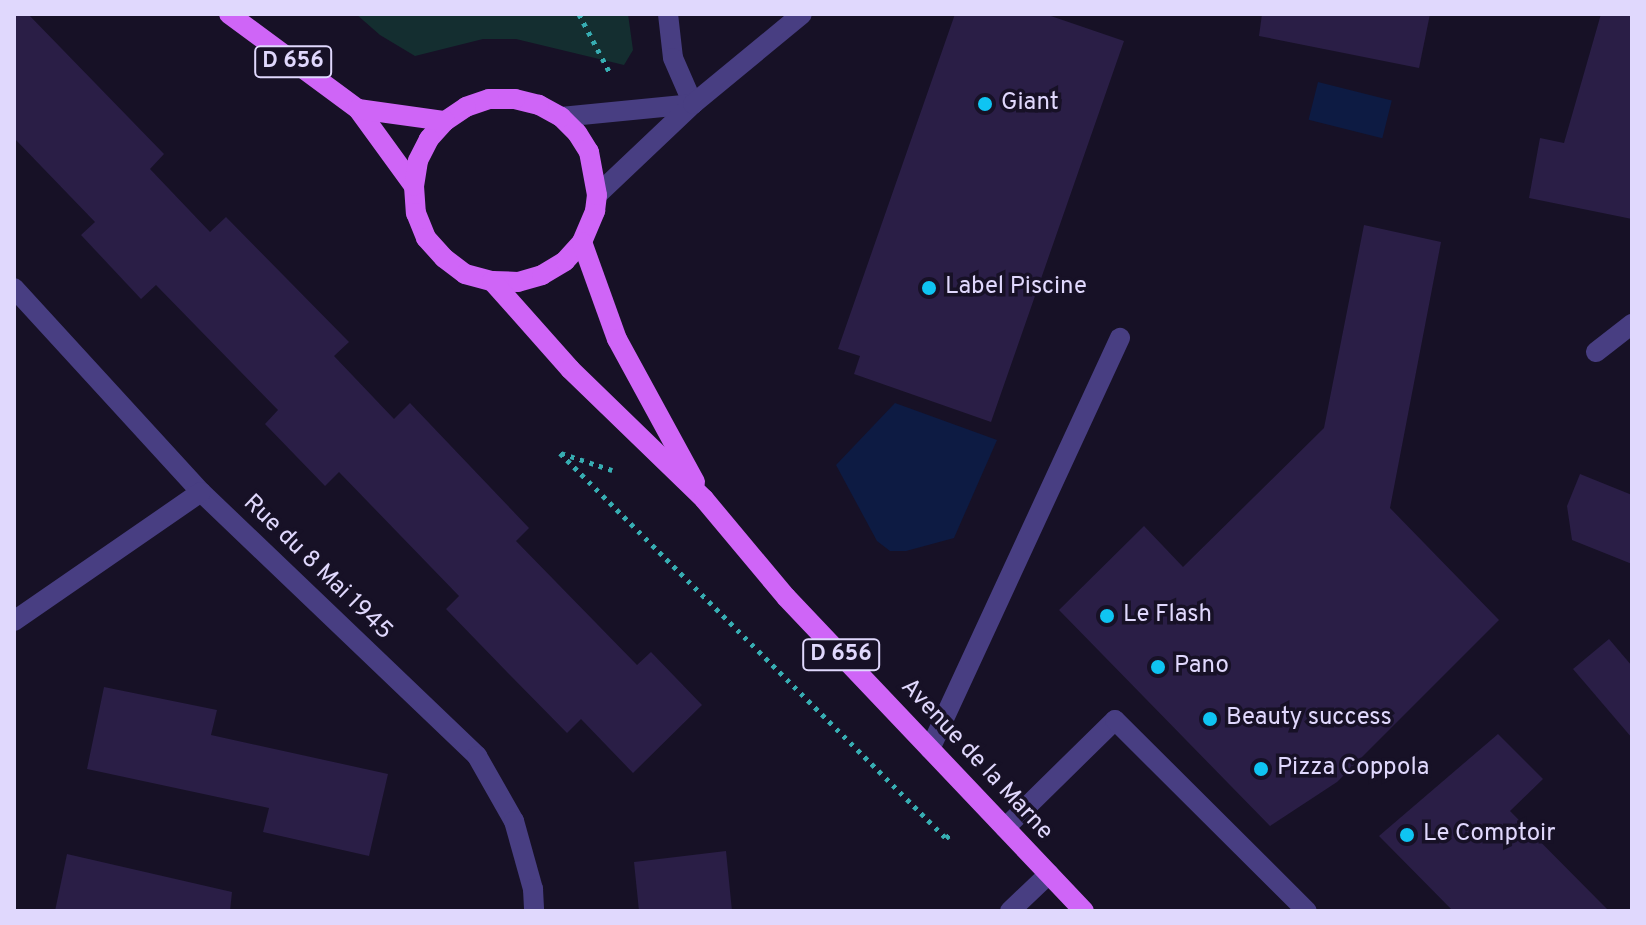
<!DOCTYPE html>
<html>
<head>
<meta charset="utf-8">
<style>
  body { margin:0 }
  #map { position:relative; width:1646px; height:925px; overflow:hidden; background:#171126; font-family:Overpass,sans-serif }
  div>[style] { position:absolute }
  .green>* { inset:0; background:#142e30 }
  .water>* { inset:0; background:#0d1b43; transform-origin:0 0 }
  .building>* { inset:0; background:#2a1e46 }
  .path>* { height:5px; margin-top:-2.5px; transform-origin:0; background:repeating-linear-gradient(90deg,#37adb2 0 4px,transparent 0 10px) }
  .service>* { height:20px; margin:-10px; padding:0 10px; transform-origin:10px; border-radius:10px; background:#483e82 }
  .minor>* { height:20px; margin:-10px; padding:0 10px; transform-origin:10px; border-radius:10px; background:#483e82 }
  .primary>* { height:20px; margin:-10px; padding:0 10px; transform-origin:10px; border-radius:10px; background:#cf65f7 }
  .dots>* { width:22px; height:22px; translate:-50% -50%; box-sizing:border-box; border:4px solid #171126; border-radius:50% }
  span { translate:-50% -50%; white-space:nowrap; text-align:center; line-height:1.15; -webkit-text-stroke:7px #171126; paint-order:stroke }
  .shield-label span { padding:2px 6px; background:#171126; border:2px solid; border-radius:6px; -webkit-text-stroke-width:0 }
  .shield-label { font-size:22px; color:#e0d8fd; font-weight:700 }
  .poi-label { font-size:24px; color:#e0d8fd }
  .left { translate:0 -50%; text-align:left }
  .street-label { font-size:24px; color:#e0d8fd }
  .frame { position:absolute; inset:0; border:16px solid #e0d8fd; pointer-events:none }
</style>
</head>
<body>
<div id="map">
  <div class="green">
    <div style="clip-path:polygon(356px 14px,628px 14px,633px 50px,624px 65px,516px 39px,483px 39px,415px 56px,380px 35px)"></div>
  </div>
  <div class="water">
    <div style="left:1318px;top:82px;width:76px;height:39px;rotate:14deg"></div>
    <div style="clip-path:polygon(895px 403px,997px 440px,954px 538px,906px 551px,890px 551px,877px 541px,836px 465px)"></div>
  </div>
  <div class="building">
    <div style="clip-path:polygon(14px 14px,28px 14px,164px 154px,150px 169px,210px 232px,226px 217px,349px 342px,334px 356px,394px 419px,410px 403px,529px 528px,516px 541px,637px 665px,651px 652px,702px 705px,633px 773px,581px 719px,567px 733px,507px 672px,446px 609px,459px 596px,339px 472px,325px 486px,265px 424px,278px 410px,156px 285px,141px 299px,81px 235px,95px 222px,14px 138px)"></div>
    <div style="clip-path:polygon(955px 14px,1045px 14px,1124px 41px,991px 422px,854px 374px,860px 356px,838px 349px)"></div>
    <div style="clip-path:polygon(1262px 14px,1430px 14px,1419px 68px,1259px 36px)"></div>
    <div style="clip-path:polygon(1601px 14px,1632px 14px,1632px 219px,1529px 198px,1540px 138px,1564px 143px)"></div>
    <div style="clip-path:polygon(1364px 225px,1441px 242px,1390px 508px,1499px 620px,1337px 782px,1270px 826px,1059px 610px,1144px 526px,1183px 567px,1324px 428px)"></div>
    <div style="clip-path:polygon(1580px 474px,1632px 495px,1632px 564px,1572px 540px,1567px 506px)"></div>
    <div style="clip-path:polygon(1609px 639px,1632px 666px,1632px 738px,1573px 669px)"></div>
    <div style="clip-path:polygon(104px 687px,217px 710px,211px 735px,388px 774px,369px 856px,263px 832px,269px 808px,87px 769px)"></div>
    <div style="clip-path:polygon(1498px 734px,1543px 779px,1510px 811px,1609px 911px,1453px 911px,1379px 836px)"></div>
    <div style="clip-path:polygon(726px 851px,732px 911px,639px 911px,634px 862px)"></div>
    <div style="clip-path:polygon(67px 854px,232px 892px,230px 911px,55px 911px)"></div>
  </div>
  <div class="path">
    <div style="left:579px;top:14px;width:67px;rotate:62.3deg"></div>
    <div style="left:560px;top:453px;width:545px;rotate:44.93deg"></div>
    <div style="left:946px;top:838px;width:9px;rotate:-41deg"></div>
    <div style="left:561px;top:453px;width:54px;rotate:18.4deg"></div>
  </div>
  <div class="service">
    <div style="left:668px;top:14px;width:44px;rotate:83.5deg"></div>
    <div style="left:673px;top:58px;width:50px;rotate:66.5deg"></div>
    <div style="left:930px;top:749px;width:453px;rotate:-65.2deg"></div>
    <div style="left:1005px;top:828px;width:154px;rotate:-44.5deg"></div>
    <div style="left:1115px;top:720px;width:271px;rotate:44.9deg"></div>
  </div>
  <div class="minor">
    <div style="left:561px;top:117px;width:133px;rotate:-5.6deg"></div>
    <div style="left:597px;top:195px;width:132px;rotate:-43.5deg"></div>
    <div style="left:693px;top:104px;width:141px;rotate:-39.5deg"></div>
    <div style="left:14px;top:288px;width:277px;rotate:47.5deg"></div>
    <div style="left:201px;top:492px;width:382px;rotate:43.7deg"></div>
    <div style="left:477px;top:756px;width:75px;rotate:60.4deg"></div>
    <div style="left:514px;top:821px;width:71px;rotate:74.4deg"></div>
    <div style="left:533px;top:889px;width:22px;rotate:87deg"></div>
    <div style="left:1596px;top:352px;width:46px;rotate:-37.9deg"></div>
    <div style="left:14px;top:621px;width:227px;rotate:-34.6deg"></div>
    <div style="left:1010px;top:911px;width:54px;rotate:-43.5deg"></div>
  </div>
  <div class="primary">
    <div style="left:229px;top:14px;width:160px;rotate:36.4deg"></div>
    <div style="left:358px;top:109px;width:95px;rotate:54deg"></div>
    <div style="left:414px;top:186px;width:27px;rotate:86deg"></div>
    <div style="left:416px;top:213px;width:27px;rotate:68deg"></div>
    <div style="left:426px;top:238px;width:27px;rotate:48deg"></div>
    <div style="left:444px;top:258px;width:26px;rotate:37deg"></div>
    <div style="left:465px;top:274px;width:28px;rotate:15deg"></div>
    <div style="left:492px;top:281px;width:26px;rotate:2deg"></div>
    <div style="left:518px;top:282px;width:25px;rotate:-16deg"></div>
    <div style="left:542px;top:275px;width:27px;rotate:-31deg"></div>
    <div style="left:565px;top:261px;width:25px;rotate:-48deg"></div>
    <div style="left:582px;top:242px;width:34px;rotate:-67deg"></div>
    <div style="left:595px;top:211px;width:16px;rotate:-83deg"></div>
    <div style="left:597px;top:195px;width:44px;rotate:-100.5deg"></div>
    <div style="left:589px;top:152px;width:22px;rotate:-122deg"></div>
    <div style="left:577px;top:133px;width:23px;rotate:-135deg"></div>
    <div style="left:561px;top:117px;width:25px;rotate:-151deg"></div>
    <div style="left:539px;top:105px;width:25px;rotate:-166deg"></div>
    <div style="left:515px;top:99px;width:26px;rotate:180deg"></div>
    <div style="left:489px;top:99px;width:24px;rotate:161deg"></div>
    <div style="left:466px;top:107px;width:25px;rotate:146deg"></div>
    <div style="left:445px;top:121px;width:24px;rotate:132deg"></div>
    <div style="left:429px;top:139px;width:25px;rotate:117deg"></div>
    <div style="left:418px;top:161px;width:25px;rotate:99deg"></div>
    <div style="left:358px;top:109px;width:88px;rotate:7.9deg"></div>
    <div style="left:582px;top:242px;width:103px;rotate:70.2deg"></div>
    <div style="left:617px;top:339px;width:163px;rotate:61.4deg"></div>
    <div style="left:492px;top:281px;width:118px;rotate:48.4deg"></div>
    <div style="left:570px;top:369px;width:187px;rotate:44.1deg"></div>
    <div style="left:704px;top:499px;width:128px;rotate:50.1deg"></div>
    <div style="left:786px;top:597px;width:433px;rotate:46.5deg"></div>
  </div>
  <div class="dots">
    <div style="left:985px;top:104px;background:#0fc4f2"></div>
    <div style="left:929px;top:288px;background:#0fc4f2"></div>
    <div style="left:1107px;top:616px;background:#0fc4f2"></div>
    <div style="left:1158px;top:667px;background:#0fc4f2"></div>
    <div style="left:1210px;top:719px;background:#0fc4f2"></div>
    <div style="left:1261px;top:769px;background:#0fc4f2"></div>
    <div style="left:1407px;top:835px;background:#0fc4f2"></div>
  </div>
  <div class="shield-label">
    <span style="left:293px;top:62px">D 656</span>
    <span style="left:841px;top:655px">D 656</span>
  </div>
  <div class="poi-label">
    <span class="left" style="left:1001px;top:104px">Giant</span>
    <span class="left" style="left:945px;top:288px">Label Piscine</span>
    <span class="left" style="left:1123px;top:616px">Le Flash</span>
    <span class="left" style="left:1174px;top:667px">Pano</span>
    <span class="left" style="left:1226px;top:719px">Beauty success</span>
    <span class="left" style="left:1277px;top:769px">Pizza Coppola</span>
    <span class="left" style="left:1423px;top:835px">Le Comptoir</span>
  </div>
  <div class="street-label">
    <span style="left:317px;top:568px;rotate:44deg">Rue du 8 Mai 1945</span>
    <span style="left:976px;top:760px;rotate:47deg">Avenue de la Marne</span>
  </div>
  <div class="frame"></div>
</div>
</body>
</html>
